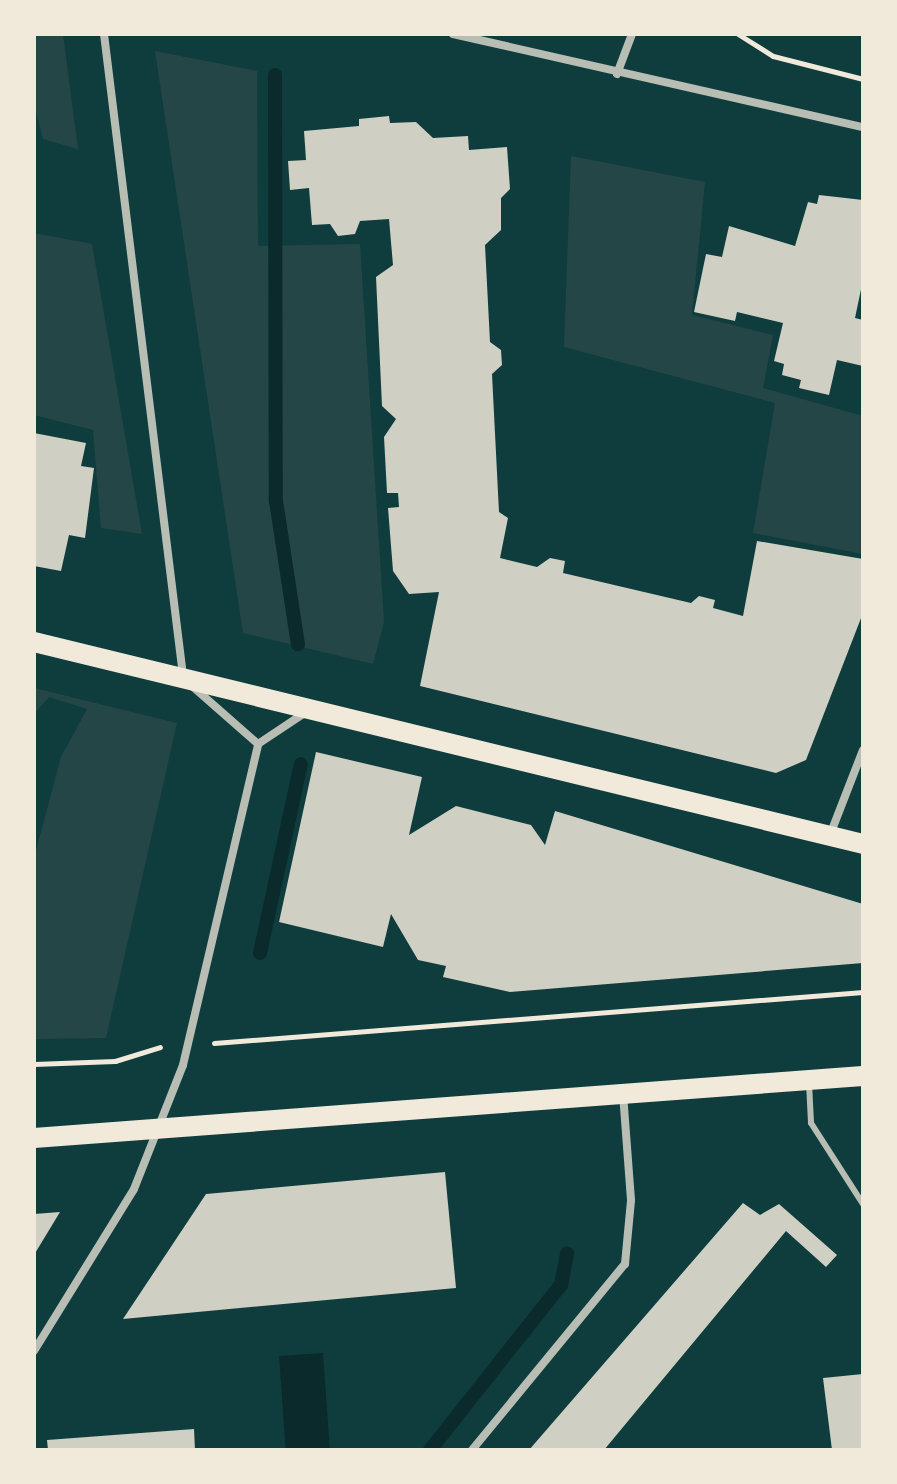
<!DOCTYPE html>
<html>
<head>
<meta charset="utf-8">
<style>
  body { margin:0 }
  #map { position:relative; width:897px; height:1484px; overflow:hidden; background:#0f3d3e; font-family:Poppins,sans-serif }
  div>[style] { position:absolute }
  .green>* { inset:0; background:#244646 }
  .water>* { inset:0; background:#0a2a2b; transform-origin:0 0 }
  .stream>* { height:14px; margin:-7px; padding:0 7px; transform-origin:7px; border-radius:7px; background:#0a2a2b }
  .building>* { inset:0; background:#cfcfc3 }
  .path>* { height:5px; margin:-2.5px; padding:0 2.5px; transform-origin:2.5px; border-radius:2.5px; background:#f1e9da }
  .service>* { height:6px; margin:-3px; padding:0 3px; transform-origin:3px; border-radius:3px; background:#b8beb3 }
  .minor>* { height:8px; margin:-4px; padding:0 4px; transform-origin:4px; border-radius:4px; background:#b8beb3 }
  .primary>* { height:20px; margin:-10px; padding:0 10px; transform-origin:10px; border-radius:10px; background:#f1e9da }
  span { translate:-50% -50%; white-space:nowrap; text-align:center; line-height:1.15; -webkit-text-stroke:6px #f1e9da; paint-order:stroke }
  .frame { position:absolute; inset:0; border:36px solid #f1e9da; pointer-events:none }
</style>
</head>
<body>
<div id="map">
  <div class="green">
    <div style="clip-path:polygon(34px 34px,63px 34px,78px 149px,43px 139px,34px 104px)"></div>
    <div style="clip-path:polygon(155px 51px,257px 71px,258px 246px,360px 244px,384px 622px,373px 664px,243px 633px)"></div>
    <div style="clip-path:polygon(571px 156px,705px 182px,692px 315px,773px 335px,763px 388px,863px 416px,863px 554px,753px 533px,775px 403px,564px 347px)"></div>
    <div style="clip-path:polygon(34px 233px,92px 244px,142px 534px,101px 528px,93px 430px,34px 415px)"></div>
    <div style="clip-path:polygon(34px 688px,177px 723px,106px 1038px,34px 1039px,34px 858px,61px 757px,87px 709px,49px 697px,34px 714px)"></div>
  </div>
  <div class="water">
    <div style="left:323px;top:1353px;width:97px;height:44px;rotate:86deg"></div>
  </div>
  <div class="stream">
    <div style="left:275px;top:75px;width:426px;rotate:89.9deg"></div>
    <div style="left:276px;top:501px;width:145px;rotate:81.3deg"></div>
    <div style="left:260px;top:953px;width:193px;rotate:-77.8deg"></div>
    <div style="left:430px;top:1450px;width:211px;rotate:-51.6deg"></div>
    <div style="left:561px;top:1285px;width:32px;rotate:-79deg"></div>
  </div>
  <div class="building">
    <div style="clip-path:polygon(389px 116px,390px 123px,416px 122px,433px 138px,468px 136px,469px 150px,507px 147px,510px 189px,501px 198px,501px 230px,485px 245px,490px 342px,501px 350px,502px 365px,492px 374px,499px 512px,508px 518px,500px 558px,537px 567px,550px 558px,565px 561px,563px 573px,691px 603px,699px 596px,715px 600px,713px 608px,743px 616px,757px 541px,863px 559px,863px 613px,806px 760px,776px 773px,420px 686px,439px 592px,409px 594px,393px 571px,388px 508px,399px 507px,398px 493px,387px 493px,384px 437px,396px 419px,382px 406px,376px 277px,393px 265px,389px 219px,360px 221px,355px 234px,338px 236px,330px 224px,312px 225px,309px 188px,290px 190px,288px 161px,306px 160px,304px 131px,359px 126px,359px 119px)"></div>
    <div style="clip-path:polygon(819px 195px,863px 200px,863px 280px,855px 318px,863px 320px,863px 366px,837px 360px,829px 395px,799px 388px,801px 380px,782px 375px,784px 364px,774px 361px,783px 323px,737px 312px,735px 321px,694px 312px,706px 254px,722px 257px,729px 226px,795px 246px,808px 202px,817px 204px)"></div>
    <div style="clip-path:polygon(34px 433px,86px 443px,81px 466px,94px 468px,85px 538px,69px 535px,61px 571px,34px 566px)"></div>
    <div style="clip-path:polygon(316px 752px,422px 777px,409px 835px,456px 806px,531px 825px,545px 845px,555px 811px,863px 904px,863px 963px,510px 992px,443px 977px,446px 966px,418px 960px,391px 914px,383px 947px,279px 922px)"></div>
    <div style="clip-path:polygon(445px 1172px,456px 1288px,123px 1319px,206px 1194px)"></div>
    <div style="clip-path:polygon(743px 1203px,760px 1215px,779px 1204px,837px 1255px,826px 1267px,786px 1231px,604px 1450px,529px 1450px)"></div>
    <div style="clip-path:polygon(60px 1212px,34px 1255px,34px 1214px)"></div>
    <div style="clip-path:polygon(863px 1374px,863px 1450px,832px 1450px,823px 1378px)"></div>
    <div style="clip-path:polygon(194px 1429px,195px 1450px,48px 1450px,47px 1440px)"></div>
  </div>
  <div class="path">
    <div style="left:738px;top:34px;width:41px;rotate:32.2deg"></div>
    <div style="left:773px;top:56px;width:93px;rotate:14.3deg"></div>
    <div style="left:214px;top:1043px;width:651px;rotate:-4.49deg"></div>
    <div style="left:34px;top:1064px;width:81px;rotate:-2.1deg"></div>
    <div style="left:115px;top:1061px;width:47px;rotate:-17.3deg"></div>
  </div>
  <div class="service">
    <div style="left:809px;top:1083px;width:40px;rotate:87.1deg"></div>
    <div style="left:811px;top:1123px;width:96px;rotate:57.3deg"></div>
  </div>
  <div class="minor">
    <div style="left:104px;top:34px;width:647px;rotate:82.98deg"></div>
    <div style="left:453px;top:34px;width:420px;rotate:12.8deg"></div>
    <div style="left:617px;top:74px;width:43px;rotate:-69.4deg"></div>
    <div style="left:192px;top:686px;width:88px;rotate:41.3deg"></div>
    <div style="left:830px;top:835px;width:91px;rotate:-68.8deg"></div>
    <div style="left:34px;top:1351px;width:190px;rotate:-58.3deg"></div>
    <div style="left:134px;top:1189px;width:133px;rotate:-68.4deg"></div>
    <div style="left:183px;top:1065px;width:330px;rotate:-76.8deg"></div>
    <div style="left:258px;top:744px;width:58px;rotate:-33.7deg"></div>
    <div style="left:472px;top:1450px;width:241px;rotate:-50.6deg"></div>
    <div style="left:625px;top:1264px;width:64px;rotate:-84.6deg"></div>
    <div style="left:631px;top:1200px;width:106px;rotate:-94.3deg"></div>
  </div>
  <div class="primary">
    <div style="left:34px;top:642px;width:853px;rotate:13.69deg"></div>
    <div style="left:34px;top:1138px;width:831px;rotate:-4.28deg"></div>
  </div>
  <div class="frame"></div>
</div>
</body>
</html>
